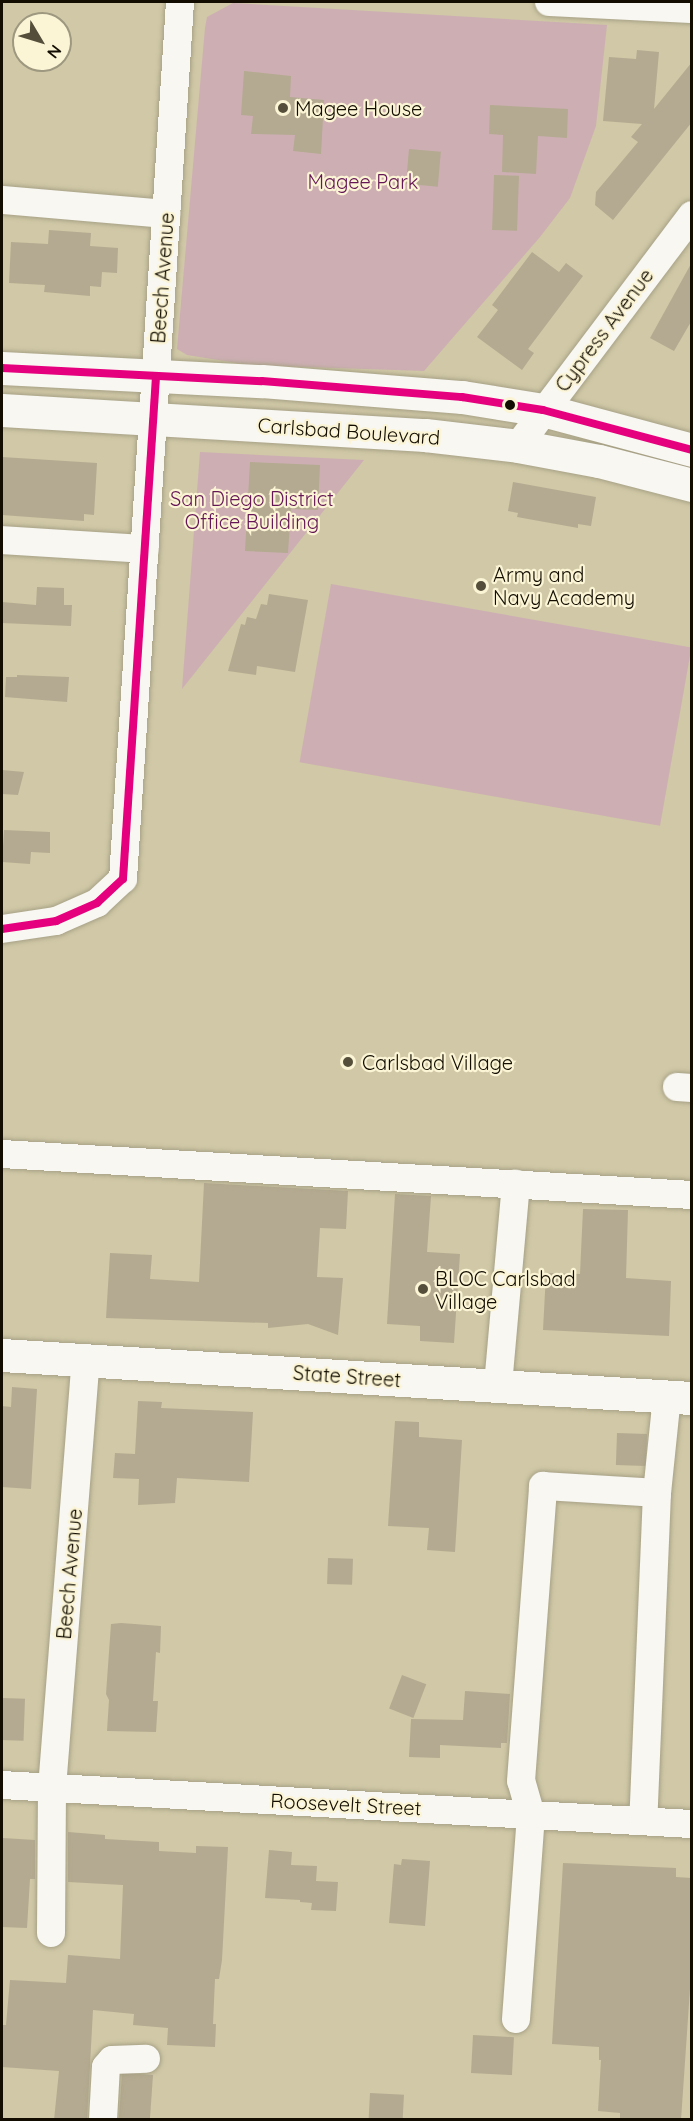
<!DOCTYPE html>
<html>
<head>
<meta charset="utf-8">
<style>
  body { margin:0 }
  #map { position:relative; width:693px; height:2121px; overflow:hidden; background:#d0c8a6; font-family:Quicksand,sans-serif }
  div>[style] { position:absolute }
  .green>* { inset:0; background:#cdafb3; transform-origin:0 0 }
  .building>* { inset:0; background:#b4aa91; transform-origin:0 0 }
  .roads { filter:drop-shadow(0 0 2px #a7a186) drop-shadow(0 0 2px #a7a186) }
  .minor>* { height:28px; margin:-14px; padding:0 14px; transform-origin:14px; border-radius:14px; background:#f8f7f2 }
  .major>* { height:33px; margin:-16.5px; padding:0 16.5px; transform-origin:16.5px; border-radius:16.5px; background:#f8f7f2 }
  .bus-1>* { height:8px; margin:-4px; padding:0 4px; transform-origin:4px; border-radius:4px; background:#e5007d }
  .dots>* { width:16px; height:16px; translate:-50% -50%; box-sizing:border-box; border:3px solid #fbf4d5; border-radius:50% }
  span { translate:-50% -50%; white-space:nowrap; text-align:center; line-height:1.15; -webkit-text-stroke:4.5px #fbf4d5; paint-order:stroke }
  .poi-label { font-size:20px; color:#120d00 }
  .left { translate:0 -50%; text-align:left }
  .park-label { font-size:20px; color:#651656 }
  .street-label { font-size:20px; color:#120d00 }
  .frame { position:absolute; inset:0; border:3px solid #120d00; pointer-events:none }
  .north { position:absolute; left:12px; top:12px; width:60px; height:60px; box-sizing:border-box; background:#fbf4d5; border:2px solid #9e9880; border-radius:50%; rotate:128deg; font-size:16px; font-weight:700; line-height:24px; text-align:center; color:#120d00 }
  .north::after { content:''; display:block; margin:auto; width:21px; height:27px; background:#544e3a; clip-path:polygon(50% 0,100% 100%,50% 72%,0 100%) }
</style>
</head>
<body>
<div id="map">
  <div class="green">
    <div style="clip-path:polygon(233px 3px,607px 25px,596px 126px,570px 198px,540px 237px,424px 371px,250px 365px,187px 355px,177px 349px,205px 28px,207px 17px)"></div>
    <div style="clip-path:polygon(200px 452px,364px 460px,182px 689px)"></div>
    <div style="left:331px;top:584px;width:366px;height:181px;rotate:10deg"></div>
  </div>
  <div class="building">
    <div style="clip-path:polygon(637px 50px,659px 52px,654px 109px,692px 62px,692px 122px,613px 220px,595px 205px,596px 192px,638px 142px,631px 137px,642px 124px,603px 121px,609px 57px,636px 59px)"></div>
    <div style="clip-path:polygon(244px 71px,291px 76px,290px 97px,324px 100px,321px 154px,293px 151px,295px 135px,251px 134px,253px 116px,241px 115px)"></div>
    <div style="clip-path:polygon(490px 105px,568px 109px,567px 138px,538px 136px,536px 174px,502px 172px,503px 135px,489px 134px)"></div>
    <div style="left:409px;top:149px;width:32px;height:35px;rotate:5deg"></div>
    <div style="left:494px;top:175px;width:25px;height:55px;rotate:2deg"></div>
    <div style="clip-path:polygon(49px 230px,91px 233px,90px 246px,118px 248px,117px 273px,102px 272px,101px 287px,90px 286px,90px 296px,44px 292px,45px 285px,9px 283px,11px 242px,48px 244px)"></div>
    <div style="clip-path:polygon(532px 252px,559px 272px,566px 263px,583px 276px,528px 349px,534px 353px,522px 370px,477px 337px,498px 310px,492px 305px)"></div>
    <div style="clip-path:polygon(692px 262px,692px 320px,674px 351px,650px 338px)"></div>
    <div style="clip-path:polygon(2px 457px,97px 463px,94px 515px,84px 514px,84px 521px,2px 515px)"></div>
    <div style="clip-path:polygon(250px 462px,320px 465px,318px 510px,291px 509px,288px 553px,245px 551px)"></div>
    <div style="clip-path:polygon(513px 482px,596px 497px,591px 526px,578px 524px,578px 528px,517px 517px,518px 513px,508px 511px)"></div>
    <div style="clip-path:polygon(37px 587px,64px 588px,64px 605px,72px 605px,71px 626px,2px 623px,2px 602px,36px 605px)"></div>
    <div style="clip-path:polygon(269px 594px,308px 600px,295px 672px,257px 666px,256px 675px,228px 671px,241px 624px,245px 625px,247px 617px,256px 619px,261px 604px,267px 605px)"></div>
    <div style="clip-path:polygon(17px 675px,69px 677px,67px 702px,5px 697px,6px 677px,17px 677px)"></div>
    <div style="clip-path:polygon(2px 770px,24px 772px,18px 795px,2px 794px)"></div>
    <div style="clip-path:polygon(4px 830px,50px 832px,50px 853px,31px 852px,30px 864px,2px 862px)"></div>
    <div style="clip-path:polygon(204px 1183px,348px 1191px,346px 1229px,320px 1228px,317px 1277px,343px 1278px,338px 1335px,308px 1324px,268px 1328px,268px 1323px,106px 1318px,110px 1253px,152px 1255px,150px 1279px,199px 1282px)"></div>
    <div style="clip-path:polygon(395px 1194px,431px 1196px,427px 1252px,460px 1254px,454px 1343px,420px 1341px,420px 1326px,387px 1324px)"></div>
    <div style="clip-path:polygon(583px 1209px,628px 1210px,626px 1278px,671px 1281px,669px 1336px,543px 1330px,546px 1273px,580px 1274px)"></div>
    <div style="clip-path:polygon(12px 1387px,37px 1389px,31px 1489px,2px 1487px,2px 1406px,11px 1407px)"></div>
    <div style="clip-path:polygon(138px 1401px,162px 1402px,161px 1408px,253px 1412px,249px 1482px,177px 1478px,175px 1503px,138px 1505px,139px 1479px,113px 1478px,115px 1453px,135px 1454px)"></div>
    <div style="clip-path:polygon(395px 1421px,419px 1422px,419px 1437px,462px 1440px,455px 1552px,427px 1550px,429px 1528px,388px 1526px)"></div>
    <div style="left:617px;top:1433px;width:30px;height:32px;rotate:2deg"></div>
    <div style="left:328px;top:1558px;width:25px;height:26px;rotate:2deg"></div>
    <div style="clip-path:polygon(121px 1623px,161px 1626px,160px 1653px,156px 1652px,153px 1701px,158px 1701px,156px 1732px,107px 1731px,109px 1700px,106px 1694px,111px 1624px)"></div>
    <div style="left:402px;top:1675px;width:26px;height:36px;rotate:21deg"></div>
    <div style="clip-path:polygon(465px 1691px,510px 1694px,507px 1743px,501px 1743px,501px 1748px,440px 1745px,440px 1758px,409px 1757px,411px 1719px,463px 1720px)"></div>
    <div style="left:2px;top:1698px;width:23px;height:42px;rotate:2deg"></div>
    <div style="clip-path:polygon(68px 1832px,105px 1835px,105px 1839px,159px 1842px,159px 1851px,196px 1853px,196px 1846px,228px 1847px,222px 1960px,219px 1979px,215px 1979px,213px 2024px,216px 2024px,215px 2047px,167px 2045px,168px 2028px,133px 2025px,134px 2014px,93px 2010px,87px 2120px,54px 2120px,59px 2071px,2px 2067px,2px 2025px,6px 2025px,10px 1980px,66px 1983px,68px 1955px,120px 1959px,123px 1885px,68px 1882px)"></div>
    <div style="clip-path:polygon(3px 1838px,35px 1840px,35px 1879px,30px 1879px,27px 1928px,2px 1927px)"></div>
    <div style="clip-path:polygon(269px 1850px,292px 1852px,291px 1865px,317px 1866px,316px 1881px,338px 1882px,336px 1911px,311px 1910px,312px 1903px,300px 1902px,300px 1900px,265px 1898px)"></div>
    <div style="clip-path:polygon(402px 1859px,430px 1861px,425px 1926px,389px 1923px,394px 1864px,401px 1865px)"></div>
    <div style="clip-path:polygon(563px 1863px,676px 1868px,676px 1877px,692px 1878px,692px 1960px,681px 2120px,623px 2120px,620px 2118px,620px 2113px,598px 2111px,601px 2060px,599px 2060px,599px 2047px,552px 2044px)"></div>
    <div style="left:473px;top:2035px;width:41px;height:38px;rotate:3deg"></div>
    <div style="left:153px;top:2075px;width:45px;height:31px;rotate:94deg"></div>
    <div style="left:370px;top:2093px;width:34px;height:27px;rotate:3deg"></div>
  </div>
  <div class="roads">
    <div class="minor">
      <div style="left:549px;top:2px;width:143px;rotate:2.8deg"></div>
      <div style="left:2px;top:200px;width:165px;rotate:4.9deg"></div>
      <div style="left:518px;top:446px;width:289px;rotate:-53deg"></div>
      <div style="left:2px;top:540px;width:143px;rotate:3.6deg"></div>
      <div style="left:2px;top:929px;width:55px;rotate:-8.4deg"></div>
      <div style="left:56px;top:921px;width:45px;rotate:-23.7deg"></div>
      <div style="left:97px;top:903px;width:35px;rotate:-43deg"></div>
      <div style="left:123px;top:879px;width:879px;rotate:-86.28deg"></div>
      <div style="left:677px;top:1087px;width:15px;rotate:4deg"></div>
      <div style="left:2px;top:1154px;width:691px;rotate:3.4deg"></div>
      <div style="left:498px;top:1385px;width:202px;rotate:-84.9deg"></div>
      <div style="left:657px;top:1493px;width:98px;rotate:-84.1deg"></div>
      <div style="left:2px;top:1785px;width:691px;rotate:3.24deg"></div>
      <div style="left:51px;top:1933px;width:145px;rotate:-89.6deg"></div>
      <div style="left:52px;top:1788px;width:430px;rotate:-85.5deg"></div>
      <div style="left:516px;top:2019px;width:205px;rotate:-85.8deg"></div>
      <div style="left:531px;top:1815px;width:35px;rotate:-106deg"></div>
      <div style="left:521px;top:1781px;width:296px;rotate:-85.7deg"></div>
      <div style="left:543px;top:1486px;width:114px;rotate:3.5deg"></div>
      <div style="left:657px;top:1493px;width:328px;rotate:92.4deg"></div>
      <div style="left:103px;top:2120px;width:53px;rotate:-86.8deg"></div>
      <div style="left:106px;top:2067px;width:9px;rotate:-49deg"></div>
      <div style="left:112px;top:2060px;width:34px;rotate:-2deg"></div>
    </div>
    <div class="major">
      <div style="left:2px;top:368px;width:260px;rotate:2.9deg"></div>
      <div style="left:262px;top:381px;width:201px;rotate:4.6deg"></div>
      <div style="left:462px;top:397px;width:82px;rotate:9.1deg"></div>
      <div style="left:543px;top:410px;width:154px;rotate:15deg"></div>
      <div style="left:2px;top:410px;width:424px;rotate:3.4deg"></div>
      <div style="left:425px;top:435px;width:94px;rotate:6.7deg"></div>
      <div style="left:518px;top:446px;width:82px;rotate:10.5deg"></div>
      <div style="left:599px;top:461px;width:96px;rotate:14.5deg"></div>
      <div style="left:2px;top:1355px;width:691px;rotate:3.57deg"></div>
    </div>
  </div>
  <div class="bus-1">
    <div style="left:2px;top:368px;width:260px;rotate:2.9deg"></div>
    <div style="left:262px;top:381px;width:201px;rotate:4.6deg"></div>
    <div style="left:462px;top:397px;width:82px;rotate:9.1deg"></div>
    <div style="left:543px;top:410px;width:154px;rotate:15deg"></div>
    <div style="left:123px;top:879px;width:503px;rotate:-86.24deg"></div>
    <div style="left:2px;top:929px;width:55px;rotate:-8.4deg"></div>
    <div style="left:56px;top:921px;width:45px;rotate:-23.7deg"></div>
    <div style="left:97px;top:903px;width:35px;rotate:-43deg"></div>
  </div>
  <div class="dots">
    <div style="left:283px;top:108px;background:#544e3a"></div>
    <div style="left:510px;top:405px;background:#120d00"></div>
    <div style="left:481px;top:586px;background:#544e3a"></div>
    <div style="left:348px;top:1062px;background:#544e3a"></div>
    <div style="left:423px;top:1289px;background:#544e3a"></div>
  </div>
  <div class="poi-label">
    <span class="left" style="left:295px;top:108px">Magee House</span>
    <span class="left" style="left:493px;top:586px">Army and<br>Navy Academy</span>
    <span class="left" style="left:362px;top:1062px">Carlsbad Village</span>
    <span class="left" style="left:435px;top:1290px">BLOC Carlsbad<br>Village</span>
  </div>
  <div class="park-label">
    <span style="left:363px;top:181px">Magee Park</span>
    <span style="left:252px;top:510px">San Diego District<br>Office Building</span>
  </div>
  <div class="street-label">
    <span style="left:162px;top:278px;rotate:-86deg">Beech Avenue</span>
    <span style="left:604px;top:330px;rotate:-53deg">Cypress Avenue</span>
    <span style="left:349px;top:431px;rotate:4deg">Carlsbad Boulevard</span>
    <span style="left:347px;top:1376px;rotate:4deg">State Street</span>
    <span style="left:69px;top:1574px;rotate:-85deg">Beech Avenue</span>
    <span style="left:346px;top:1804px;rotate:3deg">Roosevelt Street</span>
  </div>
  <div class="frame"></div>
  <div class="north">N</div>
</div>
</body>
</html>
